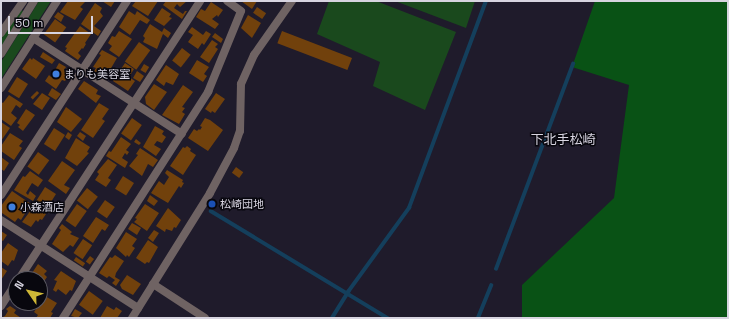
<!DOCTYPE html>
<html>
<head>
<meta charset="utf-8">
<style>
  body { margin:0 }
  #map { position:relative; width:729px; height:319px; overflow:hidden; background:#1f1b2b; font-family:"Space Grotesk","Noto Sans JP",sans-serif }
  div>[style] { position:absolute }
  .green>* { inset:0; background:#1a491d }
  .forest>* { inset:0; background:#095215 }
  .stream>* { height:3.5px; margin:-1.75px; padding:0 1.75px; transform-origin:1.75px; border-radius:1.75px; background:#143f5c }
  .building>* { inset:0; background:#71410c; transform-origin:0 0 }
  .minor>* { height:8px; margin:-4px; padding:0 4px; transform-origin:4px; border-radius:4px; background:#6f6363 }
  .tertiary>* { height:8px; margin:-4px; padding:0 4px; transform-origin:4px; border-radius:4px; background:#6f6363 }
  .dots>* { width:11px; height:11px; translate:-50% -50%; box-sizing:border-box; border:2px solid #08070e; border-radius:50% }
  span { translate:-50% -50%; white-space:nowrap; text-align:center; line-height:1.15; -webkit-text-stroke:3px #08070e; paint-order:stroke }
  .poi-label { font-size:11px; color:#d7d4e0 }
  .left { translate:0 -50%; text-align:left }
  .quarter-label { font-size:13px; color:#d7d4e0 }
  .frame { position:absolute; inset:0; border:2px solid #d7d4e0; pointer-events:none }
  .north { position:absolute; left:8px; top:271px; width:40px; height:40px; box-sizing:border-box; background:#08070e; border:1px solid #5b5962; border-radius:50%; rotate:304deg; font-size:11px; font-weight:700; line-height:16px; text-align:center; color:#d7d4e0 }
  .north::after { content:''; display:block; margin:auto; width:14px; height:18px; background:#cfb837; clip-path:polygon(50% 0,100% 100%,50% 72%,0 100%) }
  .scale { position:absolute; left:8px; top:16px; width:85px; height:18px; box-sizing:border-box; border:2px solid #d7d4e0; border-top:0; padding-left:5px; font-size:12px; line-height:14px; white-space:nowrap; color:#d7d4e0; -webkit-text-stroke:3px #08070e; paint-order:stroke }
</style>
</head>
<body>
<div id="map">
  <div class="green">
    <div style="clip-path:polygon(39px 1px,51px 1px,1px 79px,1px 62px)"></div>
    <div style="clip-path:polygon(329px 1px,376px 1px,456px 32px,425px 110px,373px 86px,380px 62px,317px 34px)"></div>
    <div style="clip-path:polygon(395px 1px,475px 1px,466px 28px)"></div>
    <div style="clip-path:polygon(20px 9px,24px 12px,1px 47px,1px 39px)"></div>
  </div>
  <div class="forest">
    <div style="clip-path:polygon(595px 1px,728px 1px,728px 318px,522px 318px,522px 285px,614px 198px,629px 85px,572px 67px)"></div>
  </div>
  <div class="stream">
    <div style="left:211px;top:211px;width:207px;rotate:31.2deg"></div>
    <div style="left:496px;top:269px;width:219px;rotate:-69.4deg"></div>
    <div style="left:332px;top:318px;width:31px;rotate:-58deg"></div>
    <div style="left:348px;top:292px;width:104px;rotate:-54deg"></div>
    <div style="left:409px;top:208px;width:221px;rotate:-69.6deg"></div>
    <div style="left:478px;top:318px;width:35px;rotate:-68deg"></div>
  </div>
  <div class="building">
    <div style="clip-path:polygon(68px 1px,85px 2px,80px 7px,83px 9px,75px 20px,60px 12px)"></div>
    <div style="clip-path:polygon(102px 1px,115px 1px,111px 7px)"></div>
    <div style="clip-path:polygon(136px 1px,158px 1px,148px 16px,132px 6px)"></div>
    <div style="clip-path:polygon(166px 1px,187px 1px,180px 7px,177px 4px,174px 8px,183px 14px,185px 11px,187px 11px,182px 19px,163px 5px)"></div>
    <div style="clip-path:polygon(241px 1px,257px 1px,252px 9px)"></div>
    <div style="clip-path:polygon(211px 2px,223px 10px,218px 17px,217px 15px,212px 19px,219px 24px,215px 29px,196px 17px,201px 9px,205px 11px)"></div>
    <div style="clip-path:polygon(95px 3px,102px 8px,100px 12px,103px 16px,94px 26px,101px 31px,98px 36px,81px 24px)"></div>
    <div style="left:257px;top:7px;width:11px;height:7px;rotate:34deg"></div>
    <div style="clip-path:polygon(162px 8px,171px 14px,169px 17px,172px 18px,164px 26px,154px 20px)"></div>
    <div style="clip-path:polygon(129px 11px,135px 15px,137px 11px,150px 20px,147px 24px,140px 20px,130px 35px,119px 27px)"></div>
    <div style="clip-path:polygon(58px 12px,64px 16px,61px 22px,54px 17px)"></div>
    <div style="clip-path:polygon(248px 15px,261px 23px,252px 38px,241px 28px)"></div>
    <div style="left:55px;top:19px;width:14px;height:19px;rotate:36deg"></div>
    <div style="clip-path:polygon(150px 24px,162px 32px,164px 28px,171px 33px,168px 38px,163px 34px,157px 49px,143px 42px,145px 38px,143px 36px)"></div>
    <div style="clip-path:polygon(80px 26px,91px 34px,85px 43px,86px 44px,83px 49px,82px 48px,78px 53px,81px 56px,78px 60px,65px 51px,67px 48px,65px 47px)"></div>
    <div style="clip-path:polygon(192px 27px,203px 35px,206px 31px,211px 34px,204px 45px,202px 43px,198px 49px,188px 42px,193px 35px,188px 32px)"></div>
    <div style="clip-path:polygon(119px 31px,132px 39px,119px 57px,109px 50px,112px 46px,108px 43px,112px 36px,115px 37px)"></div>
    <div style="left:282px;top:31px;width:75px;height:13px;rotate:21deg"></div>
    <div style="clip-path:polygon(215px 33px,223px 39px,221px 43px,212px 37px)"></div>
    <div style="clip-path:polygon(212px 40px,218px 44px,215px 47px,218px 49px,209px 63px,200px 57px)"></div>
    <div style="left:139px;top:42px;width:14px;height:24px;rotate:36deg"></div>
    <div style="left:182px;top:48px;width:11px;height:16px;rotate:38deg"></div>
    <div style="clip-path:polygon(102px 50px,117px 58px,107px 75px,102px 71px,100px 74px,94px 71px,96px 68px,93px 67px,101px 55px,99px 54px)"></div>
    <div style="clip-path:polygon(43px 52px,55px 60px,52px 64px,40px 57px)"></div>
    <div style="clip-path:polygon(30px 58px,32px 60px,33px 58px,45px 66px,36px 79px,22px 69px)"></div>
    <div style="clip-path:polygon(197px 60px,209px 67px,204px 74px,207px 76px,203px 82px,189px 73px)"></div>
    <div style="clip-path:polygon(59px 63px,66px 67px,64px 70px,70px 74px,65px 81px,62px 80px,56px 89px,45px 81px,49px 75px,51px 77px)"></div>
    <div style="clip-path:polygon(125px 63px,134px 69px,129px 77px,135px 81px,128px 91px,113px 81px)"></div>
    <div style="left:144px;top:64px;width:6px;height:7px;rotate:31deg"></div>
    <div style="clip-path:polygon(166px 65px,179px 74px,173px 85px,166px 82px,164px 86px,156px 80px)"></div>
    <div style="clip-path:polygon(137px 71px,144px 76px,140px 82px,133px 78px)"></div>
    <div style="left:17px;top:77px;width:13px;height:17px;rotate:32deg"></div>
    <div style="clip-path:polygon(84px 81px,98px 90px,96px 94px,101px 96px,96px 103px,78px 89px)"></div>
    <div style="clip-path:polygon(154px 84px,167px 92px,154px 110px,146px 104px,145px 97px)"></div>
    <div style="clip-path:polygon(183px 85px,193px 92px,182px 107px,185px 108px,182px 112px,185px 114px,179px 124px,162px 115px)"></div>
    <div style="clip-path:polygon(52px 88px,61px 94px,56px 100px,48px 95px)"></div>
    <div style="left:37px;top:91px;width:3px;height:9px;rotate:45deg"></div>
    <div style="clip-path:polygon(42px 93px,50px 98px,42px 110px,33px 104px)"></div>
    <div style="clip-path:polygon(216px 93px,225px 99px,215px 113px,212px 111px,211px 113px,205px 109px)"></div>
    <div style="clip-path:polygon(9px 95px,23px 104px,20px 108px,16px 105px,11px 113px,17px 118px,11px 126px,1px 119px,1px 102px,3px 103px)"></div>
    <div style="clip-path:polygon(99px 103px,109px 109px,102px 119px,105px 121px,93px 138px,81px 130px)"></div>
    <div style="clip-path:polygon(66px 107px,82px 119px,71px 132px,57px 122px)"></div>
    <div style="clip-path:polygon(26px 109px,35px 115px,23px 131px,18px 127px,20px 125px,17px 123px)"></div>
    <div style="left:132px;top:118px;width:12px;height:19px;rotate:35deg"></div>
    <div style="clip-path:polygon(205px 118px,210px 120px,223px 130px,208px 151px,188px 138px,194px 129px,197px 131px,199px 129px,200px 130px,202px 127px,200px 126px)"></div>
    <div style="clip-path:polygon(1px 122px,10px 128px,1px 141px)"></div>
    <div style="clip-path:polygon(155px 126px,164px 131px,162px 134px,166px 137px,162px 143px,157px 141px,154px 145px,161px 149px,156px 156px,143px 147px)"></div>
    <div style="left:54px;top:128px;width:13px;height:19px;rotate:32deg"></div>
    <div style="clip-path:polygon(68px 132px,72px 135px,69px 140px,65px 137px)"></div>
    <div style="clip-path:polygon(80px 132px,86px 136px,83px 141px,77px 136px)"></div>
    <div style="clip-path:polygon(10px 133px,23px 141px,19px 146px,22px 148px,14px 160px,1px 151px,1px 146px)"></div>
    <div style="clip-path:polygon(121px 137px,131px 144px,126px 150px,129px 152px,127px 155px,125px 153px,122px 158px,128px 162px,125px 168px,106px 156px,109px 151px,111px 152px)"></div>
    <div style="clip-path:polygon(76px 138px,90px 147px,87px 152px,89px 153px,77px 166px,65px 158px)"></div>
    <div style="clip-path:polygon(136px 139px,141px 143px,139px 145px,134px 142px)"></div>
    <div style="clip-path:polygon(187px 146px,191px 149px,190px 151px,196px 155px,183px 175px,170px 166px,183px 147px,185px 148px)"></div>
    <div style="clip-path:polygon(140px 148px,158px 160px,153px 167px,148px 164px,142px 176px,129px 166px,138px 155px,136px 154px)"></div>
    <div style="left:38px;top:152px;width:14px;height:18px;rotate:36deg"></div>
    <div style="clip-path:polygon(1px 157px,9px 163px,4px 171px,1px 169px)"></div>
    <div style="clip-path:polygon(108px 159px,117px 165px,108px 178px,111px 180px,106px 187px,95px 180px,99px 174px,97px 172px)"></div>
    <div style="clip-path:polygon(62px 161px,75px 170px,64px 185px,70px 188px,66px 194px,48px 181px)"></div>
    <div style="left:236px;top:167px;width:9px;height:7px;rotate:36deg"></div>
    <div style="clip-path:polygon(167px 170px,183px 180px,182px 182px,184px 183px,181px 188px,179px 186px,168px 203px,151px 193px,159px 181px,164px 185px,169px 177px,165px 173px)"></div>
    <div style="clip-path:polygon(30px 171px,43px 180px,38px 187px,32px 183px,26px 193px,28px 195px,30px 191px,36px 196px,33px 201px,14px 190px,23px 176px,25px 177px)"></div>
    <div style="left:123px;top:176px;width:13px;height:15px;rotate:32deg"></div>
    <div style="left:45px;top:187px;width:13px;height:19px;rotate:32deg"></div>
    <div style="left:87px;top:188px;width:14px;height:16px;rotate:39deg"></div>
    <div style="clip-path:polygon(12px 191px,31px 204px,21px 220px,18px 218px,15px 222px,2px 213px,1px 206px)"></div>
    <div style="clip-path:polygon(150px 195px,158px 201px,154px 206px,147px 201px)"></div>
    <div style="left:105px;top:200px;width:12px;height:14px;rotate:35deg"></div>
    <div style="left:77px;top:204px;width:12px;height:20px;rotate:35deg"></div>
    <div style="clip-path:polygon(145px 204px,159px 213px,147px 231px,134px 222px,137px 219px,135px 218px)"></div>
    <div style="clip-path:polygon(34px 206px,46px 214px,42px 220px,40px 219px,38px 222px,36px 220px,31px 227px,22px 222px)"></div>
    <div style="clip-path:polygon(168px 208px,181px 220px,176px 228px,174px 227px,172px 231px,166px 229px,165px 232px,156px 226px)"></div>
    <div style="clip-path:polygon(96px 217px,109px 225px,105px 231px,102px 229px,93px 243px,83px 236px)"></div>
    <div style="clip-path:polygon(132px 223px,141px 228px,137px 235px,128px 229px)"></div>
    <div style="clip-path:polygon(62px 224px,72px 232px,70px 234px,79px 238px,73px 247px,70px 245px,63px 252px,52px 244px,61px 230px,59px 228px)"></div>
    <div style="clip-path:polygon(154px 230px,159px 233px,153px 242px,148px 238px)"></div>
    <div style="clip-path:polygon(1px 231px,7px 235px,3px 241px,1px 240px)"></div>
    <div style="clip-path:polygon(126px 232px,137px 239px,132px 246px,135px 248px,129px 257px,127px 255px,126px 257px,116px 248px)"></div>
    <div style="left:83px;top:239px;width:11px;height:17px;rotate:34deg"></div>
    <div style="clip-path:polygon(148px 240px,158px 247px,149px 263px,147px 262px,145px 264px,136px 258px)"></div>
    <div style="clip-path:polygon(8px 243px,18px 250px,14px 261px,12px 260px,8px 266px,1px 261px,1px 253px)"></div>
    <div style="clip-path:polygon(115px 255px,124px 261px,116px 273px,115px 277px,120px 280px,116px 286px,112px 283px,115px 280px,109px 276px,107px 278px,99px 273px,110px 257px,112px 258px)"></div>
    <div style="left:90px;top:256px;width:5px;height:7px;rotate:37deg"></div>
    <div style="left:76px;top:257px;width:11px;height:4px;rotate:34deg"></div>
    <div style="clip-path:polygon(38px 264px,47px 271px,44px 274px,47px 277px,40px 287px,40px 279px,28px 279px)"></div>
    <div style="clip-path:polygon(1px 267px,7px 271px,1px 280px)"></div>
    <div style="clip-path:polygon(61px 271px,76px 281px,72px 291px,70px 290px,66px 295px,58px 289px,56px 292px,53px 290px,57px 281px,54px 280px)"></div>
    <div style="clip-path:polygon(127px 275px,141px 284px,133px 295px,122px 289px,120px 285px)"></div>
    <div style="left:89px;top:291px;width:17px;height:17px;rotate:36deg"></div>
    <div style="clip-path:polygon(45px 296px,57px 303px,51px 312px,53px 313px,50px 318px,36px 318px,38px 315px,34px 312px)"></div>
    <div style="clip-path:polygon(16px 299px,16px 303px,33px 303px,28px 310px,13px 303px)"></div>
    <div style="clip-path:polygon(10px 306px,16px 310px,14px 313px,21px 318px,1px 318px,5px 316px,8px 311px,6px 309px)"></div>
    <div style="clip-path:polygon(107px 306px,114px 310px,116px 307px,122px 311px,117px 318px,100px 318px)"></div>
    <div style="clip-path:polygon(75px 309px,82px 313px,78px 318px,71px 316px)"></div>
  </div>
  <div class="minor">
    <div style="left:1px;top:33px;width:39px;rotate:-55deg"></div>
    <div style="left:33px;top:38px;width:177px;rotate:32.8deg"></div>
    <div style="left:1px;top:54px;width:62px;rotate:-58.1deg"></div>
    <div style="left:1px;top:88px;width:103px;rotate:-57.2deg"></div>
    <div style="left:1px;top:195px;width:231px;rotate:-57deg"></div>
    <div style="left:1px;top:220px;width:163px;rotate:32.7deg"></div>
    <div style="left:19px;top:279px;width:332px;rotate:-56.9deg"></div>
    <div style="left:1px;top:306px;width:27px;rotate:-57deg"></div>
    <div style="left:63px;top:318px;width:269px;rotate:-57.3deg"></div>
    <div style="left:208px;top:92px;width:87px;rotate:-67.8deg"></div>
    <div style="left:241px;top:11px;width:17px;rotate:-144deg"></div>
  </div>
  <div class="tertiary">
    <div style="left:153px;top:284px;width:62px;rotate:33.2deg"></div>
    <div style="left:132px;top:318px;width:147px;rotate:-58deg"></div>
    <div style="left:210px;top:193px;width:51px;rotate:-61.9deg"></div>
    <div style="left:234px;top:148px;width:18px;rotate:-71deg"></div>
    <div style="left:240px;top:131px;width:47px;rotate:-88.8deg"></div>
    <div style="left:241px;top:84px;width:32px;rotate:-66deg"></div>
    <div style="left:254px;top:55px;width:66px;rotate:-54.9deg"></div>
  </div>
  <div class="dots">
    <div style="left:56px;top:74px;background:#3f7fe0"></div>
    <div style="left:212px;top:204px;background:#1a4fb4"></div>
    <div style="left:12px;top:207px;background:#3f7fe0"></div>
  </div>
  <div class="poi-label">
    <span class="left" style="left:64px;top:74px">まりも美容室</span>
    <span class="left" style="left:220px;top:204px">松崎団地</span>
    <span class="left" style="left:20px;top:207px">小森酒店</span>
  </div>
  <div class="quarter-label">
    <span style="left:563px;top:140px">下北手松崎</span>
  </div>
  <div class="frame"></div>
  <div class="north">N</div>
  <div class="scale">50 m</div>
</div>
</body>
</html>
